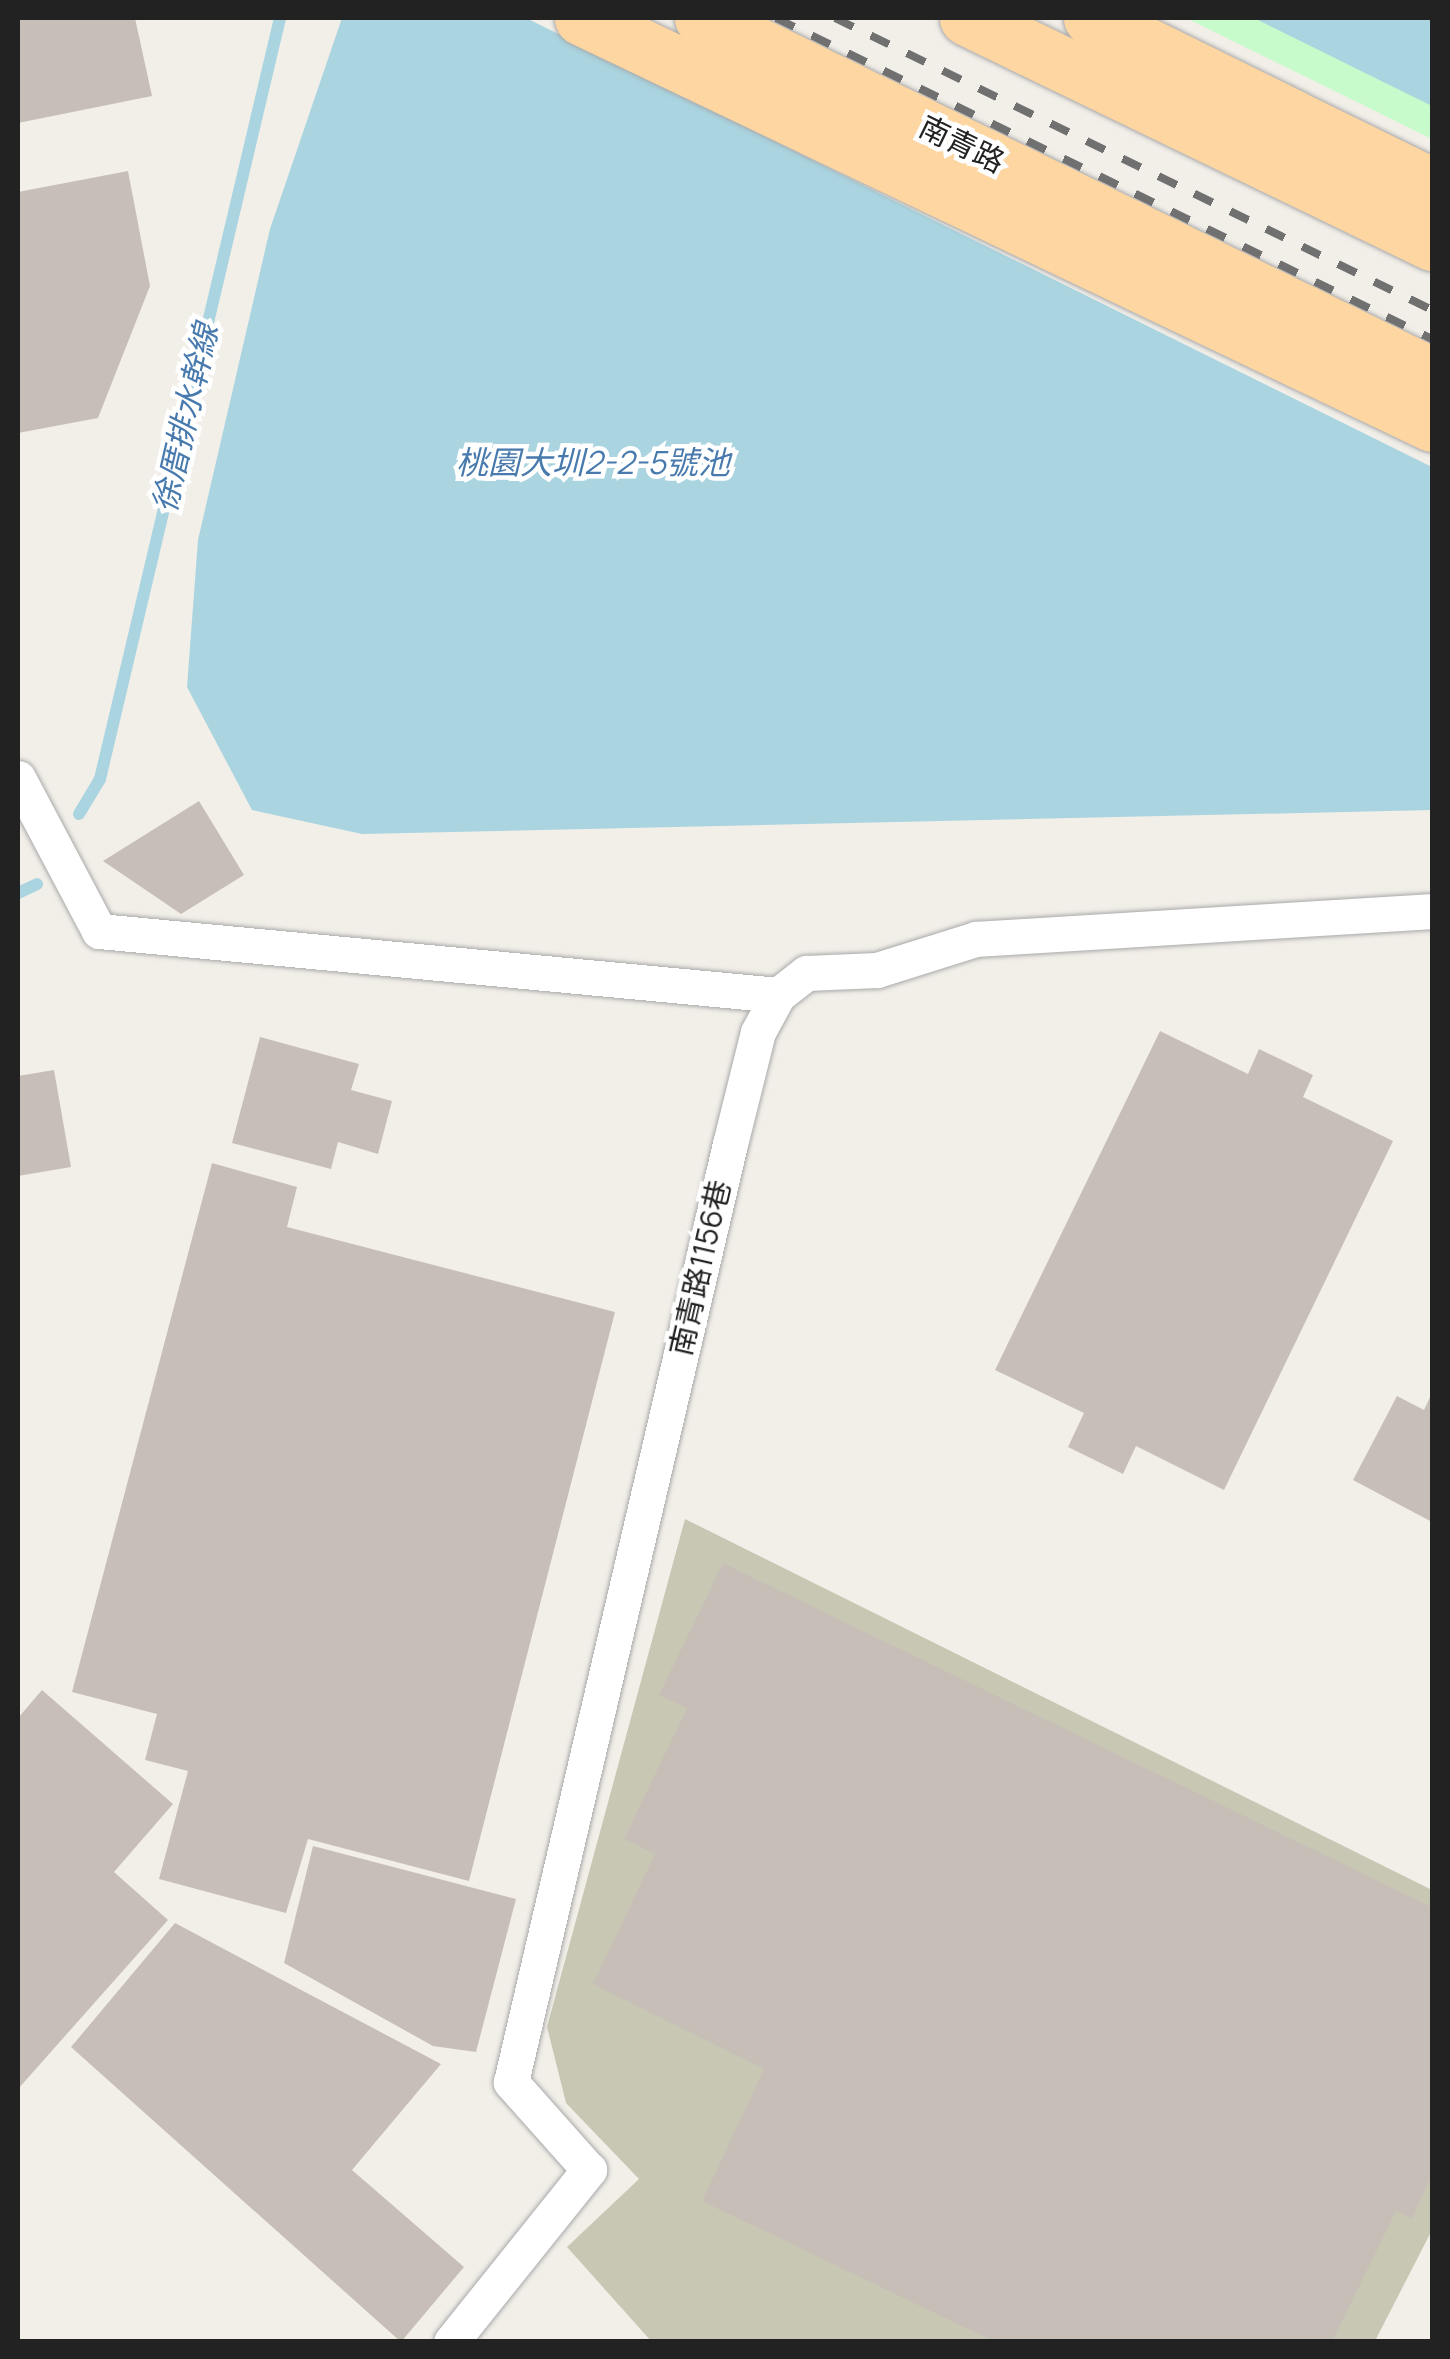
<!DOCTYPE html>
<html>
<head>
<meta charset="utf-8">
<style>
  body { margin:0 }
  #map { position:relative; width:1450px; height:2359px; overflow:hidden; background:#f2efe9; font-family:Manrope,"Noto Sans TC",sans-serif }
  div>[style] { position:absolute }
  .construction>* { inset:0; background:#c7c7b3 }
  .park>* { inset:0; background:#c7fbcb }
  .water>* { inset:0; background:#a9d4e0 }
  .stream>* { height:12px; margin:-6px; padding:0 6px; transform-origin:6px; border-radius:6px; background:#a9d4e0 }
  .building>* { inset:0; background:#c7bfb7 }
  .roads { filter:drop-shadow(0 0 2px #a9a9a9) drop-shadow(0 0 2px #a9a9a9) }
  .street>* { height:35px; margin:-17.5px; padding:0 17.5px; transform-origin:17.5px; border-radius:17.5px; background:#fff }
  .primary>* { height:55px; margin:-27.5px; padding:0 27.5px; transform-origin:27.5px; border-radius:27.5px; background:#fed6a2 }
  .rail>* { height:8px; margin-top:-4px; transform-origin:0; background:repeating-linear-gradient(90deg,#707070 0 20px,transparent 0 40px) }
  span { translate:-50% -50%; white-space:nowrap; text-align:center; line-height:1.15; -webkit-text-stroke:9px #fff; paint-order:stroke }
  .street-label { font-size:30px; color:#222 }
  .water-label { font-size:32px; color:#487aad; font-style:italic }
  .frame { position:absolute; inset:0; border:20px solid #222; pointer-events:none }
</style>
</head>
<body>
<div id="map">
  <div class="construction">
    <div style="clip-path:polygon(685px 1519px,1432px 1890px,1432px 2230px,1375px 2341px,651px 2341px,567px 2247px,639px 2179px,566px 2103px,547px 2027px)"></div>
  </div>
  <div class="park">
    <div style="clip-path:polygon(1186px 18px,1432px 18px,1432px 139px)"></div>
  </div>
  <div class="water">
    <div style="clip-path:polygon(342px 18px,526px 18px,1432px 467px,1432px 810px,362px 834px,252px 810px,187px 687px,198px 540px,270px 229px)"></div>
    <div style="clip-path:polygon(1254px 18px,1432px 18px,1432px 106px)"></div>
  </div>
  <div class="stream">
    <div style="left:79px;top:814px;width:41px;rotate:-59deg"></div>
    <div style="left:100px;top:779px;width:782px;rotate:-76.69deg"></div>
    <div style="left:18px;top:893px;width:21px;rotate:-25deg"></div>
  </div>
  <div class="building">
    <div style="clip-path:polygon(18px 18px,135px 18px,152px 96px,18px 123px)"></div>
    <div style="clip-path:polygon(128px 171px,150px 286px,98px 418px,18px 433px,18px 192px)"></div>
    <div style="clip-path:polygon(199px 801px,244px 875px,181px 914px,103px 861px)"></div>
    <div style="clip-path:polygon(1160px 1031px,1248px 1074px,1259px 1049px,1313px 1075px,1303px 1097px,1393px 1141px,1224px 1490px,1136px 1446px,1123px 1474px,1068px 1447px,1084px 1413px,995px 1370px)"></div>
    <div style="clip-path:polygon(260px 1037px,359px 1064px,351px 1090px,392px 1101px,378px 1154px,338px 1142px,331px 1169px,232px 1143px)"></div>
    <div style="clip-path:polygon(54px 1070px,71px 1167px,18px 1176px,18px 1076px)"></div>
    <div style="clip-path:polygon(212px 1163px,297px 1187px,287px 1227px,615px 1312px,469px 1881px,308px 1839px,286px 1913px,159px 1879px,188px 1771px,145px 1760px,157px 1714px,72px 1692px)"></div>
    <div style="clip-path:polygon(1432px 1393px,1432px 1522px,1353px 1480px,1397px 1396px,1424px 1410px)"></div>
    <div style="clip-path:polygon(723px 1563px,1432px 1907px,1432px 2175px,1412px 2219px,1396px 2211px,1332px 2342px,995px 2342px,702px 2201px,764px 2069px,593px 1984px,655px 1854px,624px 1839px,687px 1708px,659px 1695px)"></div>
    <div style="clip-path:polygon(42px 1690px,173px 1804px,114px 1872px,168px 1920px,18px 2089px,18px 1718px)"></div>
    <div style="clip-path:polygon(313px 1846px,516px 1899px,476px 2052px,433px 2046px,284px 1963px)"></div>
    <div style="clip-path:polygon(175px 1923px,441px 2064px,352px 2170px,464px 2267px,401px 2342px,71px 2047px)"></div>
  </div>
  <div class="roads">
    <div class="street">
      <div style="left:18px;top:778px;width:173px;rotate:62.1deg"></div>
      <div style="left:99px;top:931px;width:682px;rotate:5.38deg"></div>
      <div style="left:451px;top:2342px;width:221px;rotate:-51.3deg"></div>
      <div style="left:589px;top:2170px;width:118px;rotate:-131.6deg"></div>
      <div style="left:511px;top:2082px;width:963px;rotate:-76.86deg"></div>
      <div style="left:730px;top:1144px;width:115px;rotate:-76deg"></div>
      <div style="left:758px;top:1032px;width:42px;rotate:-61.6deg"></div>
      <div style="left:778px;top:995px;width:36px;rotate:-38deg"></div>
      <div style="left:806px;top:973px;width:71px;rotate:-2.4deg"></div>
      <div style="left:877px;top:970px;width:104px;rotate:-17.4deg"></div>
      <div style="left:976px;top:939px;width:457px;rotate:-3.5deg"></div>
    </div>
    <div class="primary">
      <div style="left:582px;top:18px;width:942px;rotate:25.53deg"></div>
      <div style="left:702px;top:18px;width:813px;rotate:26.06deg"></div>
      <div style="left:967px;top:18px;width:517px;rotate:25.82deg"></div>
      <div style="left:1091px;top:18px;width:380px;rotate:26.2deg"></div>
    </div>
  </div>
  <div class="rail">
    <div style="left:776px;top:18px;width:730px;rotate:26.07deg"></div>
    <div style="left:835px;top:18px;width:665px;rotate:26.06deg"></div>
  </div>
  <div class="street-label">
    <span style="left:962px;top:144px;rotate:26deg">南青路</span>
    <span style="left:700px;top:1268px;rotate:-77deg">南青路1156巷</span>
  </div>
  <div class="water-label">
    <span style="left:185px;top:418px;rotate:-77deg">徐厝排水幹線</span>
    <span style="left:593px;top:462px">桃園大圳2-2-5號池</span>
  </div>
  <div class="frame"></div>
</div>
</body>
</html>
